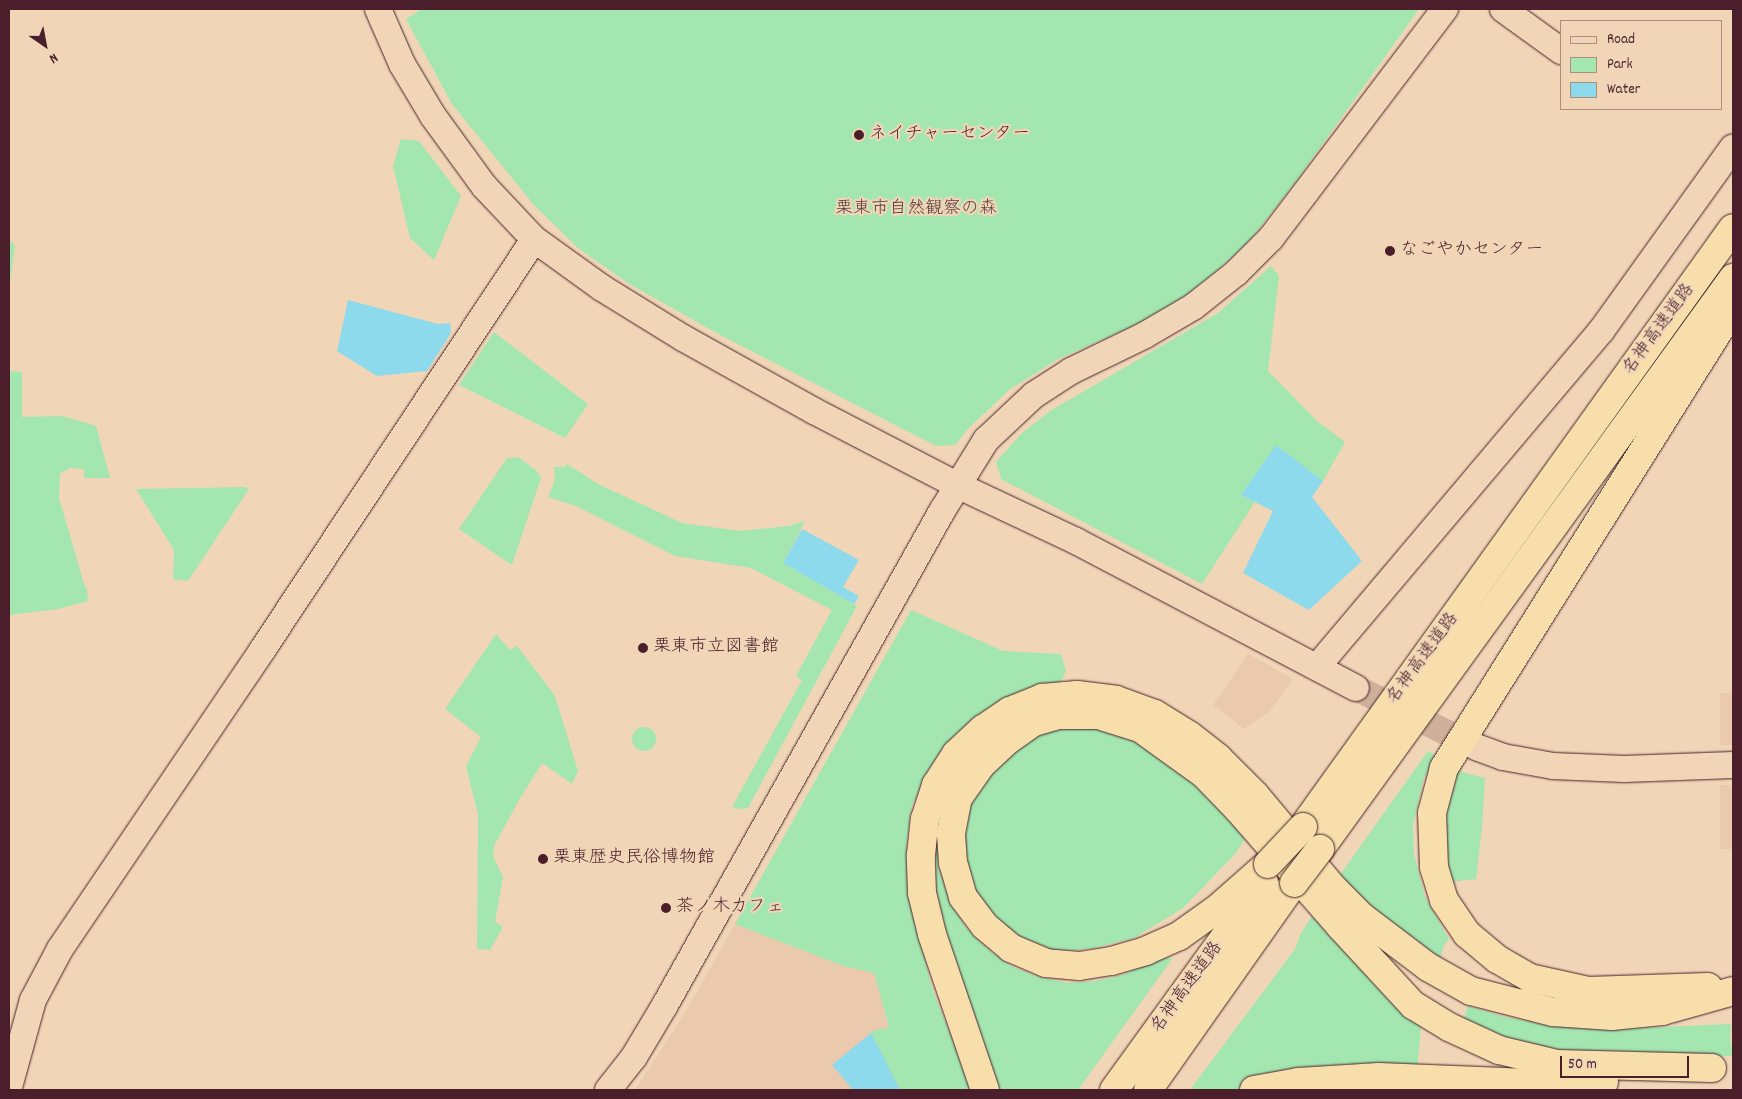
<!DOCTYPE html>
<html>
<head>
<meta charset="utf-8">
<style>
  body { margin:0 }
  #map { position:relative; width:1742px; height:1099px; overflow:hidden; background:#f0d6b7; font-family:Dekko,"Klee One",sans-serif }
  div>[style] { position:absolute }
  .built>* { inset:0; background:#ebc9ac; transform-origin:0 0 }
  .green>* { inset:0; background:#a3e6b0 }
  .round { border-radius:50% }
  .water>* { inset:0; background:#8cdaeb }
  .minor-tunnel>* { height:26px; margin-top:-13px; transform-origin:0; background:repeating-linear-gradient(90deg,#cfb19b 0 26px,transparent 0 39px) }
  .roads { filter:drop-shadow(0 0 1px #4a1f2b) drop-shadow(0 0 1px #4a1f2b) }
  .minor>* { height:26px; margin:-13px; padding:0 13px; transform-origin:13px; border-radius:13px; background:#f0d6b7 }
  .highway>* { height:28px; margin:-14px; padding:0 14px; transform-origin:14px; border-radius:14px; background:#f8deab }
  .bridges { filter:drop-shadow(0 0 1px #4a1f2b) drop-shadow(0 0 1px #4a1f2b) }
  .highway-bridge>* { height:28px; margin:-14px; padding:0 14px; transform-origin:14px; border-radius:14px; background:#f8deab }
  .dots>* { width:14px; height:14px; translate:-50% -50%; box-sizing:border-box; border:2px solid #f0d6b7; border-radius:50% }
  span { translate:-50% -50%; white-space:nowrap; text-align:center; line-height:1.15; -webkit-text-stroke:4.5px #f0d6b7; paint-order:stroke }
  .poi-label { font-size:18px; color:#4a1f2b }
  .left { translate:0 -50%; text-align:left }
  .park-label { font-size:18px; color:#573d3f }
  .street-label { font-size:18px; color:#4a1f2b }
  .frame { position:absolute; inset:0; border:10px solid #4a1f2b; pointer-events:none }
  .legend { position:absolute; left:1560px; top:20px; width:162px; height:90px; box-sizing:border-box; background:#f0d6b7; border:1px solid #ae8d7f; margin:0; padding:6px 9px; list-style:none; font-size:15px; color:#4a1f2b }
  .legend li { display:flex; align-items:center; gap:10px; height:25px }
  .legend b { width:25px; border:1px solid #ae8d7f }
  .north { position:absolute; left:20px; top:20px; width:50px; height:50px; -webkit-text-stroke:4px #f0d6b7; paint-order:stroke; rotate:147deg; font-size:14px; font-weight:700; line-height:20px; text-align:center; color:#4a1f2b }
  .north::after { content:''; display:block; margin:auto; width:18px; height:22px; background:#4a1f2b; clip-path:polygon(50% 0,100% 100%,50% 72%,0 100%) }
  .scale { position:absolute; left:1560px; top:1056px; width:129px; height:22px; box-sizing:border-box; border:2px solid #4a1f2b; border-top:0; padding-left:6px; font-size:15px; line-height:18px; white-space:nowrap; color:#4a1f2b; -webkit-text-stroke:4px #f0d6b7; paint-order:stroke }
</style>
</head>
<body>
<div id="map">
  <div class="built">
    <div style="clip-path:polygon(1248px 654px,1293px 679px,1269px 712px,1244px 729px,1213px 705px)"></div>
    <div style="left:1733px;top:693px;width:52px;height:13px;rotate:90deg"></div>
    <div style="left:1733px;top:785px;width:64px;height:13px;rotate:90deg"></div>
    <div style="clip-path:polygon(735px 924px,843px 966px,874px 973px,889px 1028px,871px 1032px,900px 1090px,635px 1090px,688px 1008px)"></div>
  </div>
  <div class="green">
    <div style="clip-path:polygon(422px 9px,1419px 9px,1294px 184px,1248px 243px,1197px 288px,1161px 312px,1131px 327px,1058px 359px,1009px 390px,969px 428px,955px 445px,936px 446px,722px 336px,631px 285px,578px 248px,534px 205px,452px 104px,406px 19px)"></div>
    <div style="clip-path:polygon(401px 139px,419px 141px,461px 196px,434px 260px,410px 238px,393px 166px)"></div>
    <div style="clip-path:polygon(9px 239px,15px 246px,10px 282px,9px 282px)"></div>
    <div style="clip-path:polygon(1271px 266px,1279px 276px,1268px 371px,1317px 421px,1345px 442px,1323px 481px,1276px 446px,1241px 495px,1255px 502px,1202px 584px,1001px 479px,996px 462px,1021px 434px,1050px 411px,1218px 313px)"></div>
    <div style="clip-path:polygon(494px 332px,588px 404px,565px 438px,459px 385px)"></div>
    <div style="clip-path:polygon(9px 371px,22px 372px,22px 417px,63px 416px,96px 426px,110px 478px,84px 478px,84px 469px,70px 468px,60px 474px,59px 498px,84px 584px,87px 590px,88px 601px,58px 609px,9px 615px)"></div>
    <div style="clip-path:polygon(518px 457px,537px 471px,541px 478px,512px 565px,459px 529px,507px 458px)"></div>
    <div style="clip-path:polygon(567px 464px,598px 484px,682px 523px,740px 531px,789px 526px,805px 521px,783px 563px,857px 606px,748px 808px,741px 809px,732px 807px,802px 680px,796px 676px,832px 610px,751px 568px,675px 556px,576px 506px,548px 497px,555px 480px,554px 467px,565px 467px)"></div>
    <div style="clip-path:polygon(244px 487px,249px 489px,188px 581px,173px 579px,174px 550px,136px 489px)"></div>
    <div style="clip-path:polygon(911px 610px,1003px 651px,1061px 654px,1066px 671px,1058px 688px,928px 775px,912px 805px,907px 841px,909px 899px,933px 991px,964px 1068px,970px 1090px,900px 1090px,870px 1032px,889px 1027px,874px 973px,843px 966px,735px 924px)"></div>
    <div style="clip-path:polygon(496px 634px,510px 650px,517px 646px,555px 696px,578px 771px,572px 784px,542px 763px,519px 800px,494px 846px,493px 856px,503px 877px,495px 922px,503px 927px,490px 950px,477px 949px,478px 815px,466px 766px,481px 737px,445px 709px)"></div>
    <div style="clip-path:polygon(1077px 726px,1101px 728px,1142px 742px,1166px 756px,1247px 835px,1236px 853px,1183px 908px,1134px 938px,1094px 948px,1070px 951px,1069px 958px,1024px 946px,980px 906px,961px 845px,969px 804px,1000px 758px,1037px 734px)"></div>
    <div class="round" style="left:632px;top:727px;width:24px;height:24px"></div>
    <div style="clip-path:polygon(1428px 751px,1437px 756px,1424px 778px,1413px 824px,1414px 854px,1425px 897px,1449px 939px,1444px 945px,1438px 967px,1397px 941px,1340px 875px)"></div>
    <div style="clip-path:polygon(1458px 771px,1485px 778px,1482px 828px,1476px 879px,1448px 882px,1442px 856px,1448px 787px)"></div>
    <div style="clip-path:polygon(935px 824px,939px 825px,937px 841px,939px 868px,948px 895px,965px 927px,989px 950px,1011px 966px,1035px 976px,1067px 983px,1096px 981px,1122px 975px,1163px 956px,1172px 959px,1078px 1090px,992px 1090px,932px 905px)"></div>
    <div style="clip-path:polygon(1312px 916px,1370px 979px,1421px 1026px,1417px 1072px,1273px 1079px,1234px 1090px,1190px 1090px,1295px 949px,1301px 933px)"></div>
    <div style="clip-path:polygon(1468px 1006px,1505px 1017px,1550px 1025px,1614px 1029px,1731px 1024px,1730px 1040px,1733px 1055px,1688px 1061px,1563px 1058px,1462px 1024px)"></div>
  </div>
  <div class="water">
    <div style="clip-path:polygon(348px 300px,438px 324px,450px 323px,451px 333px,427px 371px,377px 376px,337px 351px)"></div>
    <div style="clip-path:polygon(1276px 445px,1323px 481px,1312px 497px,1362px 561px,1309px 610px,1243px 573px,1273px 511px,1241px 495px)"></div>
    <div style="clip-path:polygon(802px 529px,859px 560px,843px 587px,859px 596px,854px 604px,783px 563px)"></div>
    <div style="clip-path:polygon(871px 1033px,900px 1090px,853px 1090px,832px 1065px)"></div>
  </div>
  <div class="minor-tunnel">
    <div style="left:1356px;top:688px;width:134px;rotate:26.2deg"></div>
  </div>
  <div class="roads">
    <div class="minor">
      <div style="left:378px;top:9px;width:60px;rotate:66.4deg"></div>
      <div style="left:402px;top:64px;width:61px;rotate:59.2deg"></div>
      <div style="left:433px;top:116px;width:87px;rotate:53.9deg"></div>
      <div style="left:484px;top:186px;width:73px;rotate:46.7deg"></div>
      <div style="left:534px;top:239px;width:84px;rotate:35.8deg"></div>
      <div style="left:602px;top:288px;width:95px;rotate:31.7deg"></div>
      <div style="left:683px;top:338px;width:150px;rotate:29.1deg"></div>
      <div style="left:814px;top:411px;width:161px;rotate:27.4deg"></div>
      <div style="left:957px;top:485px;width:132px;rotate:25.2deg"></div>
      <div style="left:1076px;top:541px;width:316px;rotate:27.7deg"></div>
      <div style="left:1503px;top:9px;width:72px;rotate:35.9deg"></div>
      <div style="left:1317px;top:667px;width:440px;rotate:-49.8deg"></div>
      <div style="left:1601px;top:331px;width:226px;rotate:-54.3deg"></div>
      <div style="left:1476px;top:747px;width:29px;rotate:20deg"></div>
      <div style="left:1503px;top:757px;width:51px;rotate:10.2deg"></div>
      <div style="left:1553px;top:766px;width:71px;rotate:2.4deg"></div>
      <div style="left:1624px;top:769px;width:109px;rotate:-2.1deg"></div>
      <div style="left:9px;top:1087px;width:90px;rotate:-74.6deg"></div>
      <div style="left:33px;top:1000px;width:58px;rotate:-62.1deg"></div>
      <div style="left:60px;top:949px;width:362px;rotate:-55.9deg"></div>
      <div style="left:263px;top:649px;width:491px;rotate:-56.5deg"></div>
      <div style="left:608px;top:1090px;width:42px;rotate:-51.8deg"></div>
      <div style="left:634px;top:1057px;width:61px;rotate:-59.2deg"></div>
      <div style="left:665px;top:1005px;width:566px;rotate:-60.72deg"></div>
      <div style="left:942px;top:511px;width:84px;rotate:-58.2deg"></div>
      <div style="left:986px;top:440px;width:66px;rotate:-43.2deg"></div>
      <div style="left:1034px;top:395px;width:44px;rotate:-33deg"></div>
      <div style="left:1071px;top:371px;width:82px;rotate:-25.9deg"></div>
      <div style="left:1145px;top:335px;width:56px;rotate:-30.3deg"></div>
      <div style="left:1193px;top:307px;width:55px;rotate:-38.3deg"></div>
      <div style="left:1236px;top:273px;width:49px;rotate:-45deg"></div>
      <div style="left:1271px;top:238px;width:288px;rotate:-52.8deg"></div>
    </div>
    <div class="highway">
      <div style="left:1303px;top:827px;width:737px;rotate:-54.33deg"></div>
      <div style="left:1320px;top:849px;width:705px;rotate:-54.12deg"></div>
      <div style="left:1268px;top:864px;width:68px;rotate:138.6deg"></div>
      <div style="left:1217px;top:909px;width:47px;rotate:144.6deg"></div>
      <div style="left:1179px;top:936px;width:36px;rotate:156deg"></div>
      <div style="left:1146px;top:951px;width:36px;rotate:164deg"></div>
      <div style="left:1111px;top:961px;width:32px;rotate:171deg"></div>
      <div style="left:1079px;top:966px;width:33px;rotate:-175deg"></div>
      <div style="left:1046px;top:963px;width:38px;rotate:-157deg"></div>
      <div style="left:1011px;top:948px;width:35px;rotate:-140deg"></div>
      <div style="left:984px;top:925px;width:35px;rotate:-127deg"></div>
      <div style="left:963px;top:897px;width:35px;rotate:-106deg"></div>
      <div style="left:953px;top:863px;width:30px;rotate:-94deg"></div>
      <div style="left:951px;top:833px;width:36px;rotate:-79deg"></div>
      <div style="left:958px;top:798px;width:40px;rotate:-55.1deg"></div>
      <div style="left:981px;top:765px;width:37px;rotate:-43deg"></div>
      <div style="left:1008px;top:740px;width:32px;rotate:-35deg"></div>
      <div style="left:1034px;top:722px;width:26px;rotate:-16deg"></div>
      <div style="left:1059px;top:715px;width:39px"></div>
      <div style="left:1098px;top:715px;width:44px;rotate:17.2deg"></div>
      <div style="left:1140px;top:728px;width:79px;rotate:35.7deg"></div>
      <div style="left:1204px;top:774px;width:49px;rotate:45.8deg"></div>
      <div style="left:1238px;top:809px;width:155px;rotate:48.9deg"></div>
      <div style="left:1340px;top:926px;width:108px;rotate:47.3deg"></div>
      <div style="left:1413px;top:1005px;width:42px;rotate:31.4deg"></div>
      <div style="left:1449px;top:1027px;width:55px;rotate:24.7deg"></div>
      <div style="left:1499px;top:1050px;width:60px;rotate:13.6deg"></div>
      <div style="left:1557px;top:1064px;width:155px;rotate:1.5deg"></div>
      <div style="left:1708px;top:987px;width:120px;rotate:178.1deg"></div>
      <div style="left:1588px;top:991px;width:59px;rotate:-167.4deg"></div>
      <div style="left:1530px;top:978px;width:38px;rotate:-150deg"></div>
      <div style="left:1497px;top:959px;width:39px;rotate:-140deg"></div>
      <div style="left:1467px;top:934px;width:41px;rotate:-124.1deg"></div>
      <div style="left:1444px;top:900px;width:34px;rotate:-107deg"></div>
      <div style="left:1434px;top:867px;width:54px;rotate:-92.1deg"></div>
      <div style="left:1432px;top:813px;width:47px;rotate:-75.1deg"></div>
      <div style="left:1444px;top:768px;width:543px;rotate:-57.86deg"></div>
      <div style="left:985px;top:1090px;width:165px;rotate:-108.8deg"></div>
      <div style="left:932px;top:934px;width:42px;rotate:-103.7deg"></div>
      <div style="left:922px;top:893px;width:38px;rotate:-92deg"></div>
      <div style="left:921px;top:855px;width:36px;rotate:-84deg"></div>
      <div style="left:925px;top:819px;width:36px;rotate:-72deg"></div>
      <div style="left:936px;top:785px;width:37px;rotate:-57deg"></div>
      <div style="left:956px;top:754px;width:37px;rotate:-43deg"></div>
      <div style="left:983px;top:729px;width:32px;rotate:-34deg"></div>
      <div style="left:1010px;top:711px;width:35px;rotate:-22deg"></div>
      <div style="left:1042px;top:698px;width:35px;rotate:-5deg"></div>
      <div style="left:1077px;top:695px;width:39px;rotate:7deg"></div>
      <div style="left:1116px;top:700px;width:41px;rotate:19.7deg"></div>
      <div style="left:1155px;top:714px;width:40px;rotate:32deg"></div>
      <div style="left:1189px;top:735px;width:37px;rotate:38deg"></div>
      <div style="left:1218px;top:758px;width:52px;rotate:45deg"></div>
      <div style="left:1255px;top:795px;width:123px;rotate:50deg"></div>
      <div style="left:1334px;top:889px;width:40px;rotate:45deg"></div>
      <div style="left:1362px;top:917px;width:83px;rotate:37.1deg"></div>
      <div style="left:1428px;top:967px;width:49px;rotate:29.2deg"></div>
      <div style="left:1471px;top:991px;width:85px;rotate:14.4deg"></div>
      <div style="left:1553px;top:1012px;width:59px;rotate:3.9deg"></div>
      <div style="left:1612px;top:1016px;width:50px;rotate:-5.7deg"></div>
      <div style="left:1662px;top:1011px;width:74px;rotate:-15.7deg"></div>
      <div style="left:1114px;top:1090px;width:256px;rotate:-54.1deg"></div>
      <div style="left:1148px;top:1090px;width:253px;rotate:-54.8deg"></div>
      <div style="left:1254px;top:1090px;width:45px;rotate:-10.3deg"></div>
      <div style="left:1298px;top:1082px;width:81px;rotate:-3.5deg"></div>
      <div style="left:1379px;top:1077px;width:175px;rotate:2.3deg"></div>
      <div style="left:1554px;top:1084px;width:50px;rotate:-2.3deg"></div>
    </div>
  </div>
  <div class="bridges">
    <div class="highway-bridge">
      <div style="left:1268px;top:864px;width:51px;rotate:-46.6deg"></div>
      <div style="left:1294px;top:883px;width:43px;rotate:-52.6deg"></div>
    </div>
  </div>
  <div class="dots">
    <div style="left:859px;top:135px;background:#4a1f2b"></div>
    <div style="left:1390px;top:251px;background:#4a1f2b"></div>
    <div style="left:643px;top:648px;background:#4a1f2b"></div>
    <div style="left:543px;top:859px;background:#4a1f2b"></div>
    <div style="left:666px;top:908px;background:#4a1f2b"></div>
  </div>
  <div class="poi-label">
    <span class="left" style="left:869px;top:135px">ネイチャーセンター</span>
    <span class="left" style="left:1400px;top:251px">なごやかセンター</span>
    <span class="left" style="left:653px;top:648px">栗東市立図書館</span>
    <span class="left" style="left:553px;top:859px">栗東歴史民俗博物館</span>
    <span class="left" style="left:676px;top:908px">茶ノ木カフェ</span>
  </div>
  <div class="park-label">
    <span style="left:916px;top:210px">栗東市自然観察の森</span>
  </div>
  <div class="street-label">
    <span style="left:1660px;top:330px;rotate:-54deg">名神高速道路</span>
    <span style="left:1424px;top:659px;rotate:-54deg">名神高速道路</span>
    <span style="left:1188px;top:988px;rotate:-54deg">名神高速道路</span>
  </div>
  <div class="frame"></div>
  <ul class="legend">
  <li><b style="height:6px;background:#f0d6b7"></b>Road</li>
  <li><b style="height:14px;background:#a3e6b0"></b>Park</li>
  <li><b style="height:14px;background:#8cdaeb"></b>Water</li>
  </ul>
  <div class="north">N</div>
  <div class="scale">50 m</div>
</div>
</body>
</html>
